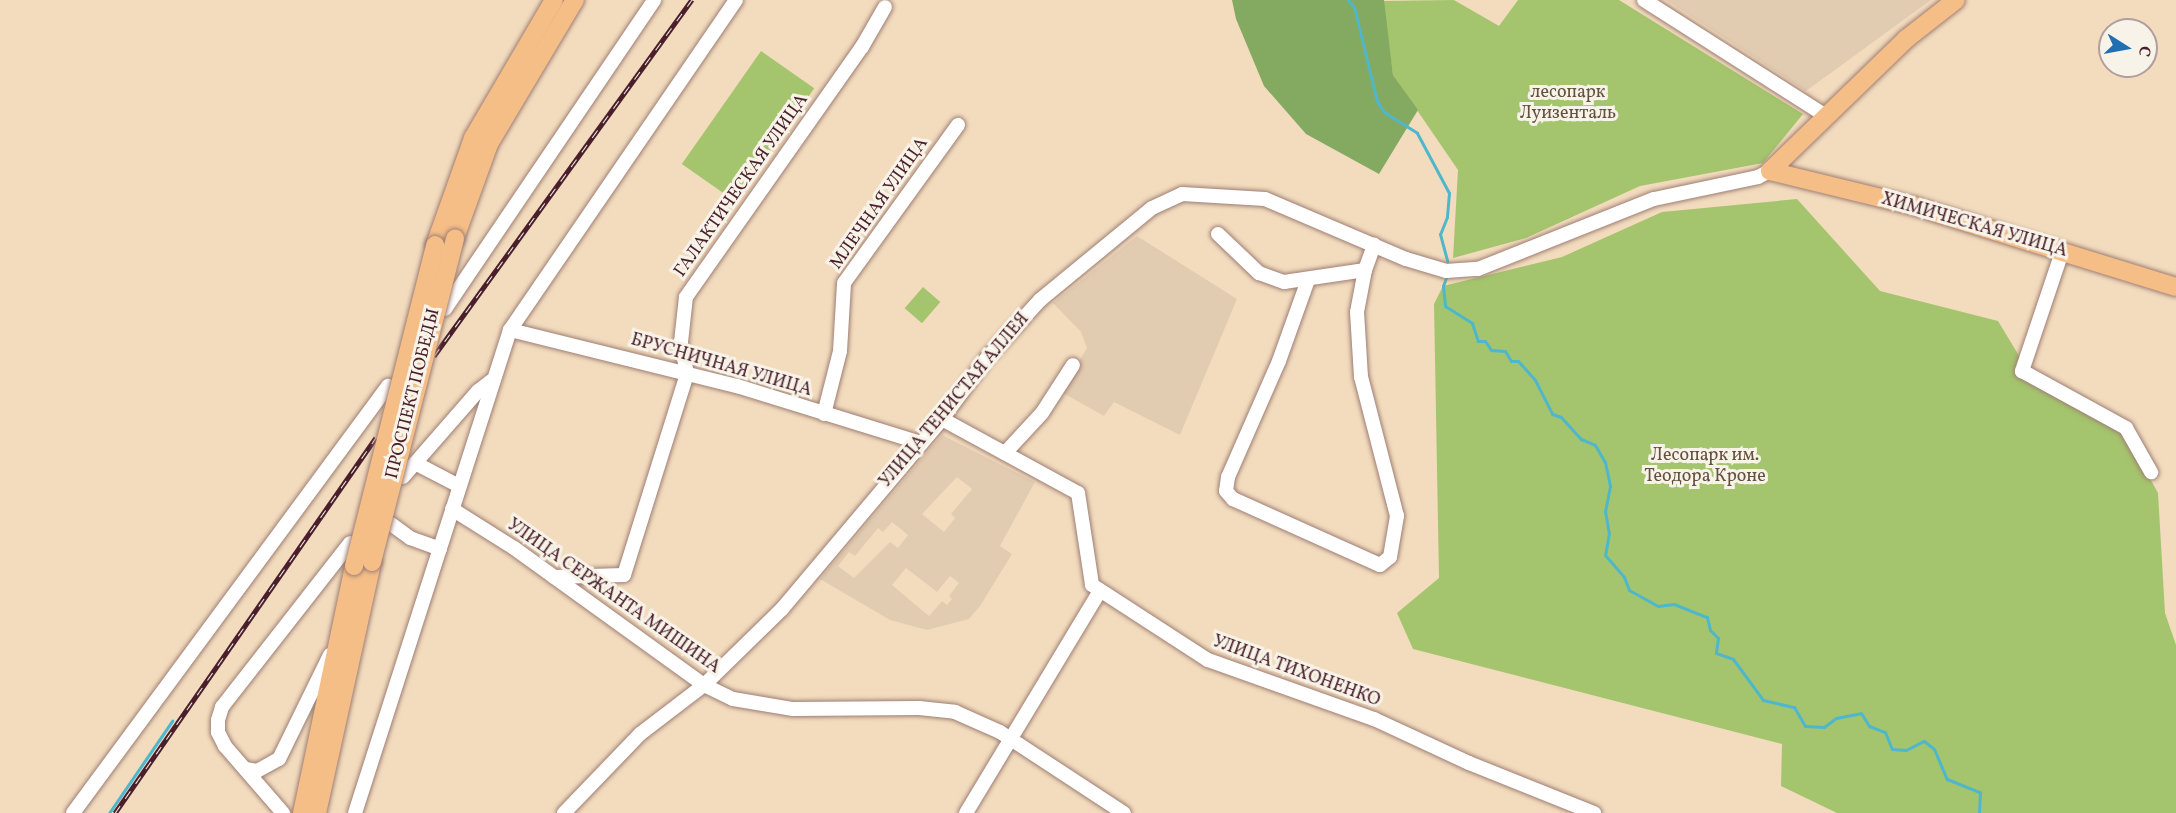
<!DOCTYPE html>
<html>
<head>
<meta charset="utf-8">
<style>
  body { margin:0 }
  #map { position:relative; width:2176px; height:813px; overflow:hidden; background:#f3dcbe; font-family:Vollkorn,serif }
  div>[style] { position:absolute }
  .built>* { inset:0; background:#e2ccb1 }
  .green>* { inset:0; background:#a4c56d; transform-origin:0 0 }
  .forest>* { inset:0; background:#83aa60 }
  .stream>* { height:3px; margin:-1.5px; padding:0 1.5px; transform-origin:1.5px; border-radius:1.5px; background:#4fb7cc }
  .roads { filter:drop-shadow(0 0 2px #9e7e74) drop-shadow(0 0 2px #9e7e74) }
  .minor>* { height:14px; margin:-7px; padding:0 7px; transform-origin:7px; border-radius:7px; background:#fff }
  .major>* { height:18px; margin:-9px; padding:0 9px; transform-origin:9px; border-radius:9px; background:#f6be87 }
  .rail>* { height:5px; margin-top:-2.5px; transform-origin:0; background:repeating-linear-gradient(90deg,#f7f3e8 0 9px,#4a1f2b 0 18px); box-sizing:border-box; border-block:2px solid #4a1f2b }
  .bridges { filter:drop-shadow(0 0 2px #9e7e74) drop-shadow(0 0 2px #9e7e74) }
  .major-bridge>* { height:18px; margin:-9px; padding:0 9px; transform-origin:9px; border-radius:9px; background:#f6be87 }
  span { translate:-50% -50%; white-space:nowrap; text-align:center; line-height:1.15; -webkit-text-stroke:6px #f7f3e8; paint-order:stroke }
  .park-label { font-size:18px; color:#65513f }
  .street-label { font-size:18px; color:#4a1f2b }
  .north { position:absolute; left:2098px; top:18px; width:60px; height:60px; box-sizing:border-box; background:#f7f3e8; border:2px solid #b29e9c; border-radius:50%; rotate:101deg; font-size:16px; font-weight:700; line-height:24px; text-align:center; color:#4a1f2b }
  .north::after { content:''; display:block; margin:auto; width:21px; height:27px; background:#1f6fb2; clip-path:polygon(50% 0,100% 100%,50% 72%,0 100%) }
</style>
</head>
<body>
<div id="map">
  <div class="built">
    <div style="clip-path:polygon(1666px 0,1931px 0,1806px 91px)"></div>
    <div style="clip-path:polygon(1137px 236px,1237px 299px,1180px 435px,1114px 402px,1104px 416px,1061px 392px,1087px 348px,1081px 332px,1053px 303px)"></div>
    <div style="clip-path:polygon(evenodd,942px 435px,1035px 482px,1000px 546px,1012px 554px,980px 606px,969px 619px,927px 630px,890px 620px,820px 579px,942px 435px,957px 477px,972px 489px,951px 514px,955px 518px,944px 532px,922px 514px,957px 477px,942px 435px,892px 522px,908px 535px,898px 548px,890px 542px,854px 578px,838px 566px,849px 552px,855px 556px,878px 528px,883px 532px,892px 522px,942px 435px,906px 568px,937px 592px,950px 576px,959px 583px,949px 596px,952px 599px,947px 605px,942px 601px,929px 616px,892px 585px,906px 568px)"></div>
  </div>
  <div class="green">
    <div style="clip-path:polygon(1454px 0,1499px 26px,1518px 0,1619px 0,1803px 114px,1763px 163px,1640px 186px,1526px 238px,1453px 258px,1458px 170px,1393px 75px,1383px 1px)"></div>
    <div style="left:761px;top:51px;width:65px;height:138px;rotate:35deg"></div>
    <div style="clip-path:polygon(1797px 199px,1880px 291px,1998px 321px,2038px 387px,2121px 426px,2158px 493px,2165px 613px,2176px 645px,2176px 813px,1837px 813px,1781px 786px,1782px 744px,1413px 649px,1397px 613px,1439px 578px,1434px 304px,1443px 286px,1562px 257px,1662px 212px)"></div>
    <div style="left:923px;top:287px;width:23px;height:28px;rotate:41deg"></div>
  </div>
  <div class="forest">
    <div style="clip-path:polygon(1232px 0,1384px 0,1393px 75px,1418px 110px,1379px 174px,1306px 134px,1264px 86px,1236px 19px)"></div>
  </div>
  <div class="stream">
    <div style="left:1348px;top:0;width:9px;rotate:49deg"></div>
    <div style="left:1354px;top:7px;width:97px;rotate:76.3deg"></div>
    <div style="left:1377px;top:101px;width:13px;rotate:58deg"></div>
    <div style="left:1384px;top:112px;width:39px;rotate:32deg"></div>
    <div style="left:1417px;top:133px;width:68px;rotate:61.9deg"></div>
    <div style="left:1449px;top:193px;width:24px;rotate:95deg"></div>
    <div style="left:1447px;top:217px;width:18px;rotate:112deg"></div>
    <div style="left:1440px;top:234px;width:28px;rotate:75deg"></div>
    <div style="left:1447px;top:275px;width:12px;rotate:110deg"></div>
    <div style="left:1443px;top:286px;width:20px;rotate:84deg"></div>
    <div style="left:1445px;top:306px;width:32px;rotate:32deg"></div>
    <div style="left:1472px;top:323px;width:19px;rotate:72deg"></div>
    <div style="left:1478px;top:341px;width:7px"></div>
    <div style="left:1485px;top:341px;width:11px;rotate:56deg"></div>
    <div style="left:1491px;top:350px;width:14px;rotate:4deg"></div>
    <div style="left:1505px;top:351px;width:12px;rotate:59deg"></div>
    <div style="left:1511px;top:361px;width:7px"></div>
    <div style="left:1518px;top:361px;width:25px;rotate:48deg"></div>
    <div style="left:1535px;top:380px;width:38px;rotate:63deg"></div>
    <div style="left:1552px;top:414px;width:9px;rotate:18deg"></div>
    <div style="left:1561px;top:417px;width:30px;rotate:48deg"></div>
    <div style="left:1581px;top:439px;width:15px;rotate:23deg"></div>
    <div style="left:1595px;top:445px;width:20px;rotate:60deg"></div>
    <div style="left:1605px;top:462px;width:25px;rotate:78deg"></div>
    <div style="left:1610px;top:486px;width:25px;rotate:101deg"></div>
    <div style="left:1605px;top:511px;width:22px;rotate:80deg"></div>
    <div style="left:1609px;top:533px;width:22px;rotate:100deg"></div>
    <div style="left:1605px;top:555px;width:29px;rotate:49deg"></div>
    <div style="left:1624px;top:577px;width:14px;rotate:69deg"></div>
    <div style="left:1629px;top:590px;width:33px;rotate:29deg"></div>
    <div style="left:1658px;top:606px;width:16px;rotate:-7deg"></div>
    <div style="left:1674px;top:604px;width:35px;rotate:22deg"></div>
    <div style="left:1707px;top:617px;width:13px;rotate:77deg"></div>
    <div style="left:1710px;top:630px;width:11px;rotate:45deg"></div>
    <div style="left:1718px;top:638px;width:15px;rotate:98deg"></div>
    <div style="left:1716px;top:653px;width:18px;rotate:19deg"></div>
    <div style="left:1733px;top:659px;width:51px;rotate:53.8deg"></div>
    <div style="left:1763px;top:700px;width:32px;rotate:13deg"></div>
    <div style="left:1794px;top:707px;width:22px;rotate:60deg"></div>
    <div style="left:1805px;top:726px;width:19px;rotate:3deg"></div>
    <div style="left:1824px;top:727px;width:15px;rotate:-37deg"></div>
    <div style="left:1836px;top:718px;width:25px;rotate:-11deg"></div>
    <div style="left:1861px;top:713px;width:15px;rotate:58deg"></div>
    <div style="left:1869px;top:726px;width:17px;rotate:21deg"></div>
    <div style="left:1885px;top:732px;width:18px;rotate:68deg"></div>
    <div style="left:1892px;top:749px;width:14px;rotate:4deg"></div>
    <div style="left:1906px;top:750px;width:20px;rotate:-27deg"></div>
    <div style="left:1924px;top:741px;width:13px;rotate:39deg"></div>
    <div style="left:1934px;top:749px;width:33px;rotate:67deg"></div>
    <div style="left:1947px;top:779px;width:35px;rotate:22deg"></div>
    <div style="left:1980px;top:792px;width:21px;rotate:93deg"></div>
    <div style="left:109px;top:813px;width:112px;rotate:-55.6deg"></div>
  </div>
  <div class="roads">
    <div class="minor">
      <div style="left:1644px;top:0;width:216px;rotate:32.5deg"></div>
      <div style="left:1218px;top:234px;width:57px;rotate:43.6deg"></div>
      <div style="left:1259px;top:273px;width:27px;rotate:20deg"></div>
      <div style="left:1284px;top:282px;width:82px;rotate:-8.4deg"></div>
      <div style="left:1365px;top:270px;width:27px;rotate:-70deg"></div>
      <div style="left:2062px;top:252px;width:126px;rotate:108.6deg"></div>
      <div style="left:2022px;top:371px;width:119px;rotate:28.7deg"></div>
      <div style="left:2126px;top:428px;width:51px;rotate:60.4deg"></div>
      <div style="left:1308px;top:280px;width:86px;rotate:109.7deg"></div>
      <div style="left:1279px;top:361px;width:127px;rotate:113.7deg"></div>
      <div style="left:1228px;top:477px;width:14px;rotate:98deg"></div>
      <div style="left:1226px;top:491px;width:11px;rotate:49deg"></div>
      <div style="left:1233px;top:499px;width:161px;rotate:24.2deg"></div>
      <div style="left:1380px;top:565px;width:13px;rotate:-39deg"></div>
      <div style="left:1390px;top:557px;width:42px;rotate:-80.3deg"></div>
      <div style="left:1397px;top:516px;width:144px;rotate:-104.5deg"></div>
      <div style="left:1361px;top:377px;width:65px;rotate:-93.5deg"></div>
      <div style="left:1357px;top:312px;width:43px;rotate:-79.2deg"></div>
      <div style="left:445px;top:309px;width:373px;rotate:-55.9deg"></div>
      <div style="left:510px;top:330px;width:234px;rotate:13.9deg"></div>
      <div style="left:737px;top:386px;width:193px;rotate:17.2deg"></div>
      <div style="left:824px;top:414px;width:65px;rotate:-75.7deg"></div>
      <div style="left:840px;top:351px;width:68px;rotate:-86.6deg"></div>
      <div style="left:844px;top:283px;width:195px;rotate:-54.2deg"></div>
      <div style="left:942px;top:419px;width:155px;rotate:28.6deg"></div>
      <div style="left:1078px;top:493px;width:93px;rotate:81.3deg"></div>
      <div style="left:1092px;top:585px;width:138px;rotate:32.9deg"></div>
      <div style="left:1208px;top:660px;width:176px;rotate:19.6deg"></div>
      <div style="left:1374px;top:719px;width:105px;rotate:24.9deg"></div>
      <div style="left:1469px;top:763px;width:135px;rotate:21.8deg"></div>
      <div style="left:1005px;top:453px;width:54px;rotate:-47.2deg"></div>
      <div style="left:1042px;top:413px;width:57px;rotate:-57.1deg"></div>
      <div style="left:415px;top:463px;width:50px;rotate:27.6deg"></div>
      <div style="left:403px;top:477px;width:114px;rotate:-48.9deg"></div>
      <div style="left:478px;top:391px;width:20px;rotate:-37deg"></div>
      <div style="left:452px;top:509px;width:73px;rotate:32.2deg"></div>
      <div style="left:514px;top:548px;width:234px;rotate:35.8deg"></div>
      <div style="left:704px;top:685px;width:32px;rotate:26deg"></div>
      <div style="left:733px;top:699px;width:61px;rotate:9.5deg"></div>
      <div style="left:793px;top:709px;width:126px;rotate:-0.5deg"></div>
      <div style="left:919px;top:708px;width:36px;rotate:6deg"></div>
      <div style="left:955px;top:712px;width:49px;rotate:24deg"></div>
      <div style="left:1000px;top:732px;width:148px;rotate:33.2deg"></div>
      <div style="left:391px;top:524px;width:24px;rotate:36deg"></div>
      <div style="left:410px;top:538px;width:32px;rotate:20deg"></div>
      <div style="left:554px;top:577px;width:70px;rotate:-1.6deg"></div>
      <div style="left:624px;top:575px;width:211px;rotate:-72.6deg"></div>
      <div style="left:687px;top:374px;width:33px;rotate:-101deg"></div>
      <div style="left:681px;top:342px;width:45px;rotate:-83.7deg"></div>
      <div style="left:686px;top:297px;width:306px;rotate:-54.9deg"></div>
      <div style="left:862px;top:47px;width:46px;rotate:-60.1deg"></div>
      <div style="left:247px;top:769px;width:10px;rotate:11deg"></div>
      <div style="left:257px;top:771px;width:25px;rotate:-29deg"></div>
      <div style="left:279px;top:759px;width:116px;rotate:-63.9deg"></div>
      <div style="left:73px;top:813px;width:531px;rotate:-53.58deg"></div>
      <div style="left:283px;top:813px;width:89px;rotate:-130.9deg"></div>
      <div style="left:225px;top:746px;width:16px;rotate:-117deg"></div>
      <div style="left:218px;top:732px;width:12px;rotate:-90deg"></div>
      <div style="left:218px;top:720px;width:14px;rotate:-73deg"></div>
      <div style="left:222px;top:707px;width:208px;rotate:-52deg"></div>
      <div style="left:355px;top:813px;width:507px;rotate:-72.21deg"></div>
      <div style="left:510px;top:330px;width:400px;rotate:-55.6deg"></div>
      <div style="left:564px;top:813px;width:110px;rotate:-46.1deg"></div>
      <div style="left:640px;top:734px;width:81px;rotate:-37.4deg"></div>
      <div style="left:704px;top:685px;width:109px;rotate:-44.3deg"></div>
      <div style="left:782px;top:609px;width:248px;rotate:-49.9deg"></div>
      <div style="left:942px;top:419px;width:76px;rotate:-53.6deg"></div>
      <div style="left:987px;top:358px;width:79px;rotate:-47.6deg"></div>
      <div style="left:1040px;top:300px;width:145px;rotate:-39.4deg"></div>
      <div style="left:1152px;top:208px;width:33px;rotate:-25deg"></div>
      <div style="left:1182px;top:194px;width:83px;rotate:3.4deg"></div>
      <div style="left:1265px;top:199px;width:153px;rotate:23.1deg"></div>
      <div style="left:1406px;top:259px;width:42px;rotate:16.7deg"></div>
      <div style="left:1446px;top:271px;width:32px;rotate:-4deg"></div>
      <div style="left:1478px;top:269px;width:189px;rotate:-21.7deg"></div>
      <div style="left:1654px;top:199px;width:106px;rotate:-11.9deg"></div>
      <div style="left:1758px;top:177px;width:13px;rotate:-27deg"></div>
      <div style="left:966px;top:813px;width:259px;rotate:-58.9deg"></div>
    </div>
    <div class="major">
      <div style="left:1770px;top:171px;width:148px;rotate:13.7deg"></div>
      <div style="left:1914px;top:206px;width:274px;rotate:17.2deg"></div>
      <div style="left:1770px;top:171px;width:190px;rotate:-44.1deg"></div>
      <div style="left:1906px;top:39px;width:63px;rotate:-38deg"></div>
      <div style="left:455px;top:238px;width:100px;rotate:-70.1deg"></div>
      <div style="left:489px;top:144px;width:168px;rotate:-59.2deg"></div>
      <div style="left:435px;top:245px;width:114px;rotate:-70.4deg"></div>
      <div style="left:473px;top:138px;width:160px;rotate:-59.6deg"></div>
      <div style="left:302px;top:813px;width:252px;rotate:-78.1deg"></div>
      <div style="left:317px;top:813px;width:257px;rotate:-77.6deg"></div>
    </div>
  </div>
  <div class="rail">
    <div style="left:434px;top:356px;width:440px;rotate:-54.1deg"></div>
    <div style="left:115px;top:813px;width:457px;rotate:-55.2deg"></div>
  </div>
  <div class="bridges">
    <div class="major-bridge">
      <div style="left:372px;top:562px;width:334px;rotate:-75.6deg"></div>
      <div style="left:354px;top:566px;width:331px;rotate:-75.8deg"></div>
    </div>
  </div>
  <div class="park-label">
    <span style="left:1568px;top:104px">лесопарк<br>Луизенталь</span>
    <span style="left:1705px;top:467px">Лесопарк им.<br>Теодора Кроне</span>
  </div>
  <div class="street-label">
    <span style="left:742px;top:186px;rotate:-55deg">ГАЛАКТИЧЕСКАЯ УЛИЦА</span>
    <span style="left:880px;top:204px;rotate:-55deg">МЛЕЧНАЯ УЛИЦА</span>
    <span style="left:1974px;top:226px;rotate:16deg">ХИМИЧЕСКАЯ УЛИЦА</span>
    <span style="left:721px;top:366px;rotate:16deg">БРУСНИЧНАЯ УЛИЦА</span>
    <span style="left:414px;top:394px;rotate:-76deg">ПРОСПЕКТ ПОБЕДЫ</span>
    <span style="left:955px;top:401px;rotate:-50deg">УЛИЦА ТЕНИСТАЯ АЛЛЕЯ</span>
    <span style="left:613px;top:597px;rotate:35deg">УЛИЦА СЕРЖАНТА МИШИНА</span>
    <span style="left:1296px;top:672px;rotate:20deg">УЛИЦА ТИХОНЕНКО</span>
  </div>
  <div class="north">С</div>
</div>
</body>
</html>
